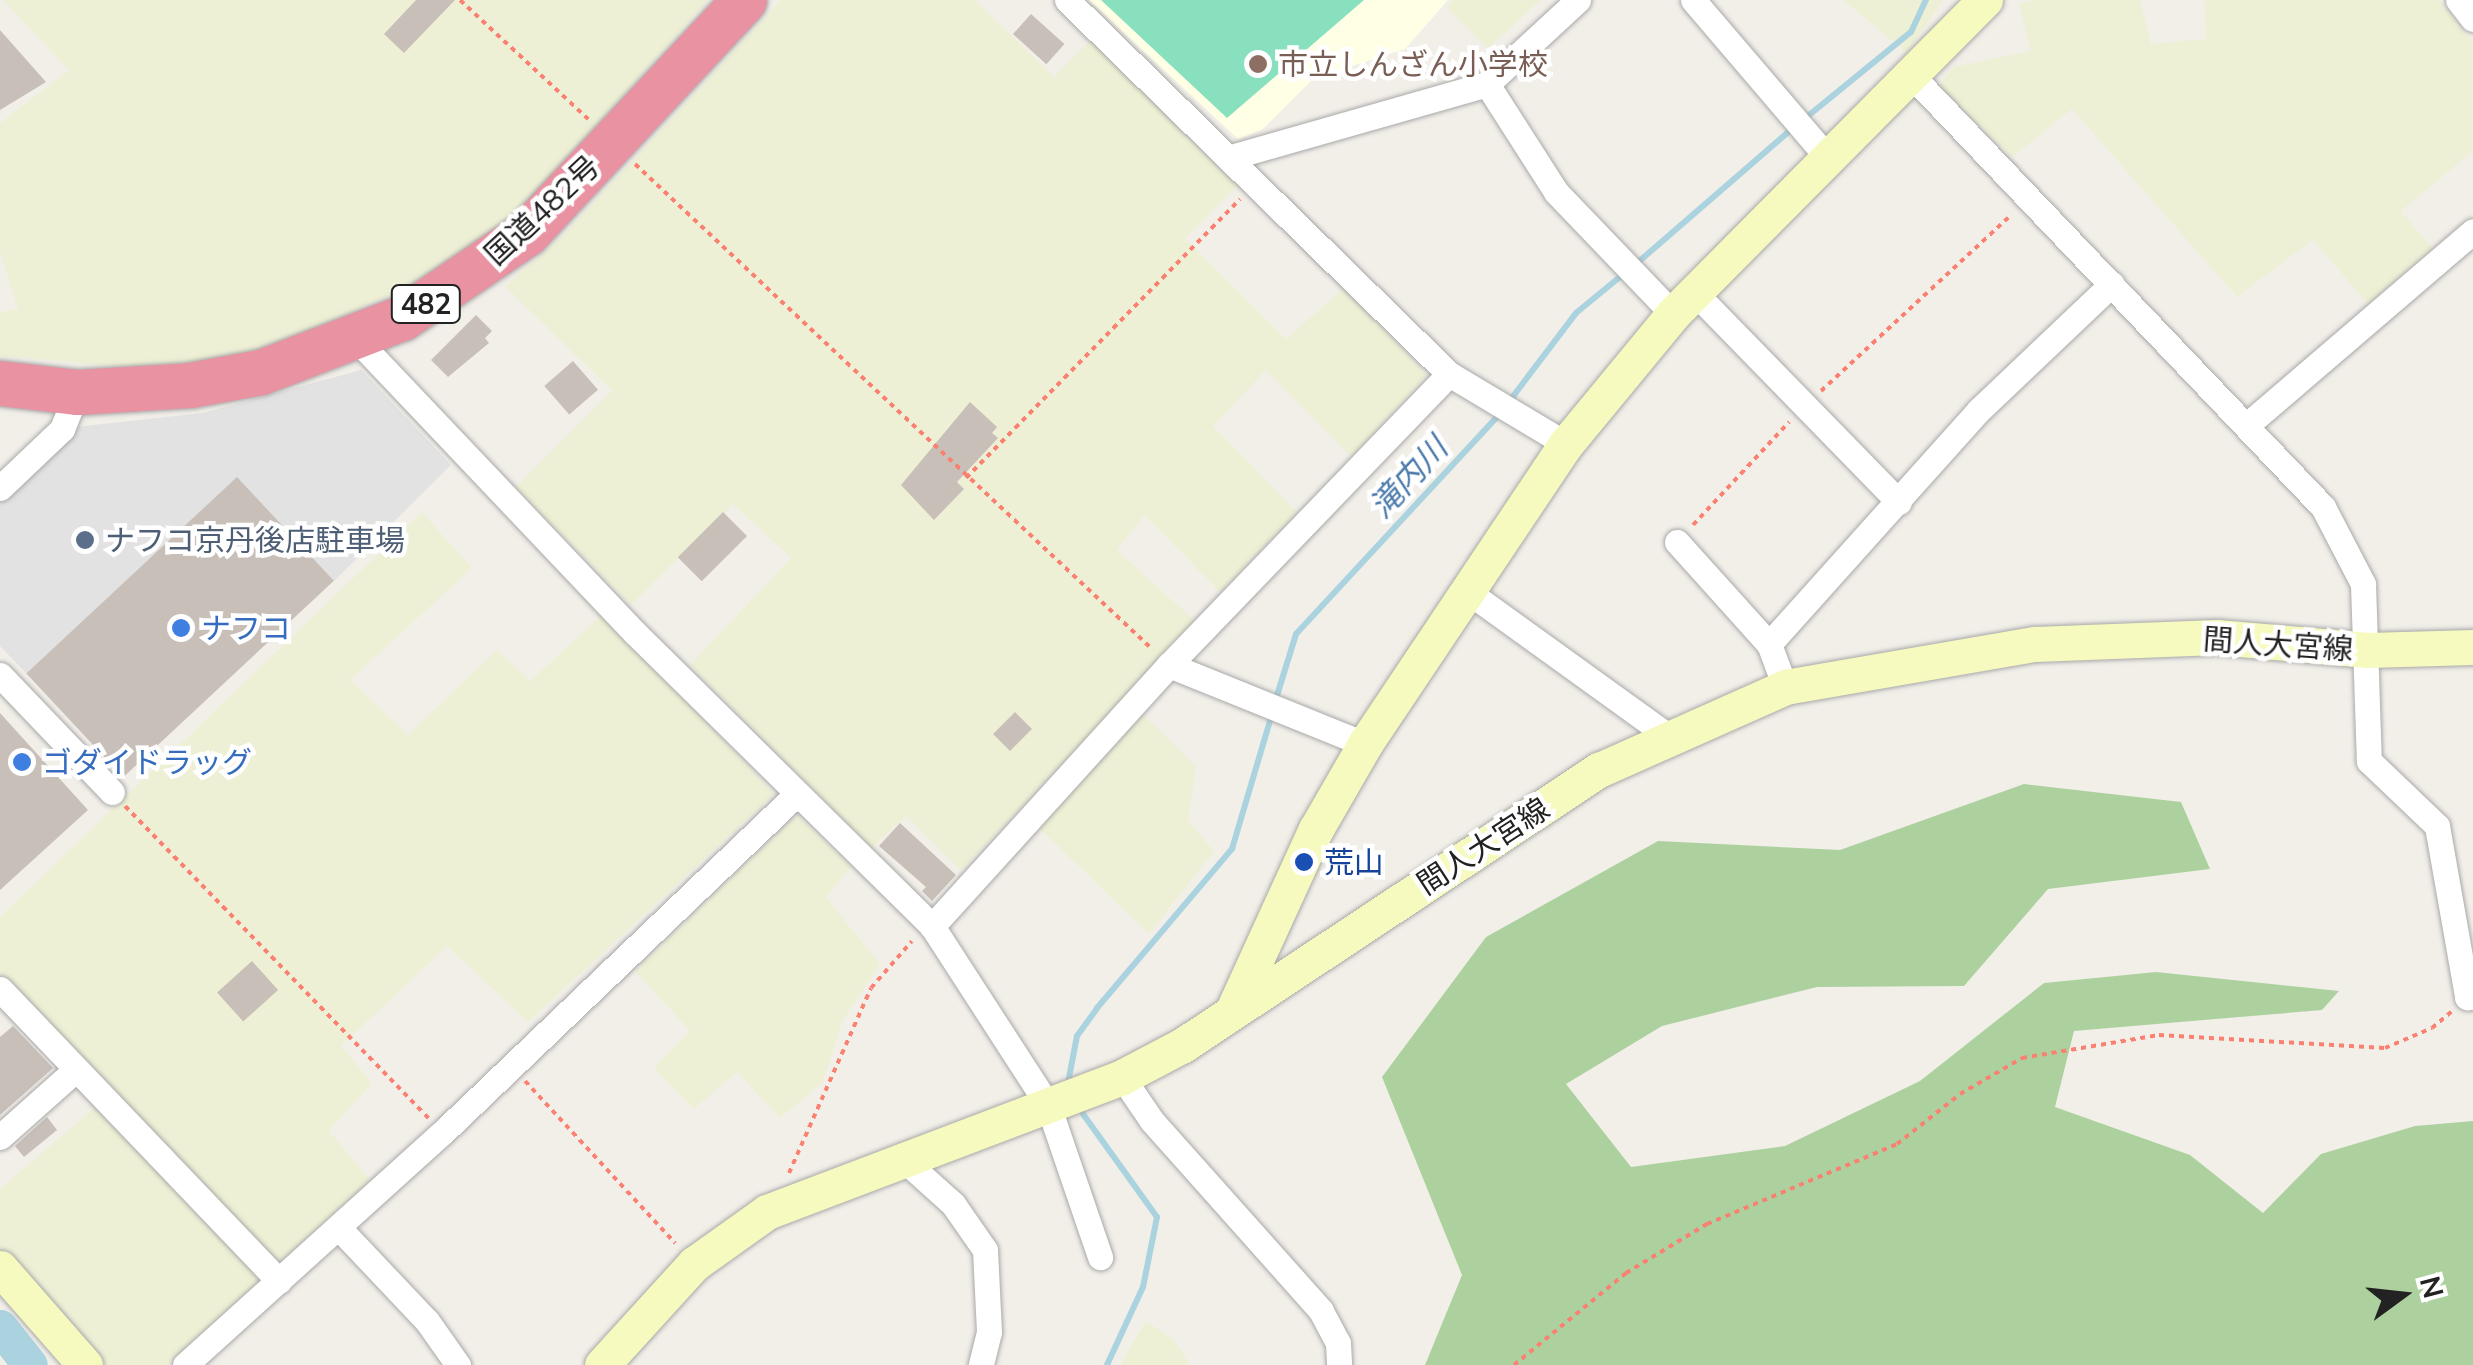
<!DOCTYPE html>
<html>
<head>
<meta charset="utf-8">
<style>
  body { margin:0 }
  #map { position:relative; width:2473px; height:1365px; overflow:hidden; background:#f2efe9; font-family:Mulish,"Noto Sans JP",sans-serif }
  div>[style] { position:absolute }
  .education>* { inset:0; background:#ffffe5 }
  .farmland>* { inset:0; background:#eef0d5 }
  .forest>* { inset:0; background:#add19e }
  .pitch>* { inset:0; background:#88e0be }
  .parking>* { inset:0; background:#e2e2e2 }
  .stream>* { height:6px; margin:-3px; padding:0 3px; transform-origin:3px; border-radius:3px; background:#aad3df }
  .river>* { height:35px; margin:-17.5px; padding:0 17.5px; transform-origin:17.5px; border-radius:17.5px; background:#aad3df }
  .building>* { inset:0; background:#c7bfb8; transform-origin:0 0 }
  .path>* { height:4px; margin-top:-2px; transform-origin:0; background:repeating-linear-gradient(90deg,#fa8072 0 5px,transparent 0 10px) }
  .roads { filter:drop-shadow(0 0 2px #a9a9a9) drop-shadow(0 0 2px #a9a9a9) }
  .street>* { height:25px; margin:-12.5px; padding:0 12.5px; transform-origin:12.5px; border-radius:12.5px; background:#fff }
  .secondary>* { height:35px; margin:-17.5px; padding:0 17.5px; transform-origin:17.5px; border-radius:17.5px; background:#f7fabf }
  .highway>* { height:45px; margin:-22.5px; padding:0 22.5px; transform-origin:22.5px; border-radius:22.5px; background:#e892a2 }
  .dots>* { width:28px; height:28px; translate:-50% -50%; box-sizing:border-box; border:5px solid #fff; border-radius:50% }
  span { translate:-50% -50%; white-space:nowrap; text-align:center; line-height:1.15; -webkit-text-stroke:9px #fff; paint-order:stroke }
  .shield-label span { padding:2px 8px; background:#fff; border:2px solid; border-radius:8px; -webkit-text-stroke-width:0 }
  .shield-label { font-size:28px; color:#222; font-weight:700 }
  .education-label { font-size:30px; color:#785e54 }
  .left { translate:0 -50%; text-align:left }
  .street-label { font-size:30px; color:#222 }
  .service-label { font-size:30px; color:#4e5e75 }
  .shop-label { font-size:30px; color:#366cbe }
  .transit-label { font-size:30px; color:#164399 }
  .water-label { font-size:32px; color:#4a7aab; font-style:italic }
  .north { position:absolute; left:2353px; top:1245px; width:100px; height:100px; -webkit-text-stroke:8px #fff; paint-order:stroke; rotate:75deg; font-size:28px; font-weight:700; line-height:40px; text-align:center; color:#222 }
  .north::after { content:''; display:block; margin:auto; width:35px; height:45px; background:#222; clip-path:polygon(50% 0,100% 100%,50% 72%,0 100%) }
</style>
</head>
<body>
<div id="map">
  <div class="education">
    <div style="clip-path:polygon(1089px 0,1448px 0,1405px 49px,1314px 78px,1263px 129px,1238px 139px)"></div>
  </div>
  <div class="farmland">
    <div style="clip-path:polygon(3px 0,708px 0,518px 215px,449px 269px,256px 354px,139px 368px,0 356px,0 312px,18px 309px,0 252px,0 123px,69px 70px)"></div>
    <div style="clip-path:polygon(781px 0,975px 0,1054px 77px,1094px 37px,1244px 179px,1185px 239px,1286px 339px,1344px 288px,1427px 375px,1351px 457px,1266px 370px,1213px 426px,1297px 512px,1220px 592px,1144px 515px,1117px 550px,1197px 623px,961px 870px,906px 816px,872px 848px,690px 665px,791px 558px,733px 504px,631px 605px,516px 487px,612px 391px,505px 286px,562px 237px)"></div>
    <div style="clip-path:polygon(1453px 0,1541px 0,1488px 48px,1447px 8px)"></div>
    <div style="clip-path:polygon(1843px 0,1943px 0,1907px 53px)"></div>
    <div style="clip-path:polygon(2033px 0,2140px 0,2151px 44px,2206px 39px,2204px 0,2439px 0,2473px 42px,2473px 151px,2401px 211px,2433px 249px,2368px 304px,2313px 240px,2237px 297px,2072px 109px,2012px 157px,1938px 87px,1953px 67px,2031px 51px,2019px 4px)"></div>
    <div style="clip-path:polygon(422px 512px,472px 568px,350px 680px,408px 735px,497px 650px,530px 681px,603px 614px,774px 794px,528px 1022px,447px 946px,341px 1046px,372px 1083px,329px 1131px,370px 1180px,167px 1365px,100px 1365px,0 1251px,0 1189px,114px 1091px,0 974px,0 917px)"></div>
    <div style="clip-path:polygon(1142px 713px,1196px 767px,1188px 821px,1214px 851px,1149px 934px,1036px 825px)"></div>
    <div style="clip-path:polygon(797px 815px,851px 867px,826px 897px,880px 964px,843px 1020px,823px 1082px,780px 1118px,737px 1072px,694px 1109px,654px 1068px,690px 1031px,635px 971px)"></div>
    <div style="clip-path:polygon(1146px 1321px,1175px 1341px,1190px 1365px,1120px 1365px)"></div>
  </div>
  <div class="forest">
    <div style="clip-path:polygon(2024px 784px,2181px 802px,2210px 869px,2048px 889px,1964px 986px,1817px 987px,1662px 1026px,1566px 1084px,1631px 1167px,1785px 1146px,1920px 1081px,2044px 983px,2156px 972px,2339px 991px,2322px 1010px,2074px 1031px,2055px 1107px,2190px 1155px,2263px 1213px,2321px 1154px,2415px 1126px,2473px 1121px,2473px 1365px,1425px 1365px,1462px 1275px,1382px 1077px,1486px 937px,1658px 841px,1840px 850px)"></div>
  </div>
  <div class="pitch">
    <div style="clip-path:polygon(1101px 0,1364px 0,1227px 118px)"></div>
  </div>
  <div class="parking">
    <div style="clip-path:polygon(361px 370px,451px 465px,334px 581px,237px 478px,28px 675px,0 646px,0 500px,75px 427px,203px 413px)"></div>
  </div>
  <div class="stream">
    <div style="left:1803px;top:120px;width:139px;rotate:-39.2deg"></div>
    <div style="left:1911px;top:32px;width:35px;rotate:-65deg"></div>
    <div style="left:1636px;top:264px;width:208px;rotate:-40.9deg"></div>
    <div style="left:1508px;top:403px;width:113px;rotate:-52.9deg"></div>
    <div style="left:1576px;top:313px;width:65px;rotate:-39.4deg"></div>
    <div style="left:1275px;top:702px;width:71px;rotate:-72.8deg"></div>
    <div style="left:1296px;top:634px;width:301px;rotate:-47.2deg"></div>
    <div style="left:1068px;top:1083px;width:48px;rotate:-79.2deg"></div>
    <div style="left:1077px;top:1036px;width:34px;rotate:-54deg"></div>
    <div style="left:1097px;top:1008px;width:209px;rotate:-49.7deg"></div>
    <div style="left:1232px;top:849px;width:141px;rotate:-73.5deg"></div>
    <div style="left:1083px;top:1114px;width:127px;rotate:54.3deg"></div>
    <div style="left:1157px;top:1217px;width:71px;rotate:101.3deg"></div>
    <div style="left:1143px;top:1287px;width:86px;rotate:114.8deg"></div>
  </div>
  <div class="river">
    <div style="left:0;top:1327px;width:48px;rotate:51.7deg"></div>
  </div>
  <div class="building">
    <div style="clip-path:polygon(416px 0,455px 0,404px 53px,384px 34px)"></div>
    <div style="left:1031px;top:14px;width:45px;height:27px;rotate:42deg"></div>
    <div style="clip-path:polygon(0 30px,46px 82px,0 110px)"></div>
    <div style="clip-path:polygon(476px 315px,492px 331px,485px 338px,489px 343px,448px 377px,431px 360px)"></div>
    <div style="left:573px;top:361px;width:38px;height:38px;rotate:49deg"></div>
    <div style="clip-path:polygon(970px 402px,997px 427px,992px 433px,998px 438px,957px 482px,964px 489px,934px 520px,901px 485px)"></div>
    <div style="left:237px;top:477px;width:142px;height:288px;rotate:47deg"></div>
    <div style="left:723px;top:512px;width:34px;height:64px;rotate:45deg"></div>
    <div style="left:1015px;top:712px;width:24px;height:31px;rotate:45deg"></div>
    <div style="clip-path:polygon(0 713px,88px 810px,0 890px)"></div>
    <div style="clip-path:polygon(900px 823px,956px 875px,932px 901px,922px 891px,926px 887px,879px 846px)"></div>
    <div style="left:252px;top:961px;width:39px;height:47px;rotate:48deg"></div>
    <div style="clip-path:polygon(13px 1026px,53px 1068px,0 1115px,0 1037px)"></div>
    <div style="clip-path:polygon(47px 1117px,57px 1130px,24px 1157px,15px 1146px)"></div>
  </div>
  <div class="path">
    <div style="left:460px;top:0;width:175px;rotate:42.9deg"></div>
    <div style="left:635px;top:164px;width:710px;rotate:43.17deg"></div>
    <div style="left:1821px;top:391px;width:260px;rotate:-42.8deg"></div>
    <div style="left:966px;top:478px;width:391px;rotate:-45.5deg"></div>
    <div style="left:1693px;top:525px;width:141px;rotate:-47deg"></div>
    <div style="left:125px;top:806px;width:436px;rotate:45.8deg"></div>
    <div style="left:525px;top:1081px;width:221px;rotate:47.2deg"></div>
    <div style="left:789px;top:1173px;width:202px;rotate:-66.1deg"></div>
    <div style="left:871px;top:988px;width:62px;rotate:-48.9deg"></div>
    <div style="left:1514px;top:1365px;width:145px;rotate:-39.4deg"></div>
    <div style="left:1626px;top:1273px;width:95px;rotate:-31.2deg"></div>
    <div style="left:1707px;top:1224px;width:206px;rotate:-22.8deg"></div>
    <div style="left:1897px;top:1144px;width:80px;rotate:-38.4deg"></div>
    <div style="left:1960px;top:1094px;width:72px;rotate:-30.1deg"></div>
    <div style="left:2022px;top:1058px;width:139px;rotate:-9.5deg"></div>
    <div style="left:2159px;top:1035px;width:226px;rotate:3.3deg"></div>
    <div style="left:2385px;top:1048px;width:51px;rotate:-23.1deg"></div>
    <div style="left:2432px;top:1028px;width:26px;rotate:-40deg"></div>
  </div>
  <div class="roads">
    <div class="street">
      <div style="left:1067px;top:0;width:535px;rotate:44.39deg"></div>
      <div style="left:1449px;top:374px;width:404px;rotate:133.9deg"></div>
      <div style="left:1169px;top:665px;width:353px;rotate:132.2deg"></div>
      <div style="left:932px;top:926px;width:213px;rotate:57.1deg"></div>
      <div style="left:1048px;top:1105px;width:161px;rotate:71.1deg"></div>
      <div style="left:1693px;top:0;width:208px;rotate:49.5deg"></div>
      <div style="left:2458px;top:0;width:24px;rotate:52deg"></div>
      <div style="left:1914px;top:78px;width:593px;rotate:46.37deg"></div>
      <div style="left:2323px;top:507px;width:87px;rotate:62.5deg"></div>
      <div style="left:2363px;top:584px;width:177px;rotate:88.1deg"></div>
      <div style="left:2369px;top:761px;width:94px;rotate:43.7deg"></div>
      <div style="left:2437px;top:826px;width:174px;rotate:80deg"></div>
      <div style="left:2467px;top:997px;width:6px"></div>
      <div style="left:1487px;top:84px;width:128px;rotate:57.4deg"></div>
      <div style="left:1556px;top:192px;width:169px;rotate:46.2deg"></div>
      <div style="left:1231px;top:157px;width:266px;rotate:-15.9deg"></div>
      <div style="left:1487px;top:84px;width:124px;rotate:-42.7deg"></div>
      <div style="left:1695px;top:293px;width:292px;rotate:45.7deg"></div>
      <div style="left:356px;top:339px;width:405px;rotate:46.5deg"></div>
      <div style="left:635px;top:633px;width:417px;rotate:44.6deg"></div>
      <div style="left:1449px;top:374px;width:136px;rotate:30.9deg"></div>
      <div style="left:2248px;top:424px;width:296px;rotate:-40.6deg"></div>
      <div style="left:0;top:488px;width:86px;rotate:-43.6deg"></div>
      <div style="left:62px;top:429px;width:40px;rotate:-68deg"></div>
      <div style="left:1677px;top:542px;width:137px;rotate:48deg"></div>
      <div style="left:1769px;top:644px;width:46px;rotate:69.6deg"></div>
      <div style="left:1467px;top:591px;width:246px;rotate:35.8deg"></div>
      <div style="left:1769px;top:644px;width:314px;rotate:-48.1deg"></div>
      <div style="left:1979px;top:410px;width:183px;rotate:-43.5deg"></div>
      <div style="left:1169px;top:665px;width:211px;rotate:22deg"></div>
      <div style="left:0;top:675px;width:162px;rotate:46.3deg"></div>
      <div style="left:0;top:989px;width:404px;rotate:46.3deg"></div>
      <div style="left:1122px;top:1077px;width:53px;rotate:55.7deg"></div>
      <div style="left:1152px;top:1121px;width:254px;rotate:48.3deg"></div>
      <div style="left:1321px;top:1311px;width:36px;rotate:62deg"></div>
      <div style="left:1338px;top:1343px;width:22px;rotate:87deg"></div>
      <div style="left:0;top:1137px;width:98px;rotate:-41.7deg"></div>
      <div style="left:904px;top:1160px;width:66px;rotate:41.9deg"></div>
      <div style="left:953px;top:1204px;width:56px;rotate:55.2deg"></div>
      <div style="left:985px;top:1250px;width:82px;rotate:87.2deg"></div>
      <div style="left:989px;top:1332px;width:34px;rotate:104deg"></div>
      <div style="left:338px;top:1227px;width:129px;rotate:46.6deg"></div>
      <div style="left:427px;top:1321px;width:54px;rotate:54.8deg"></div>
      <div style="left:185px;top:1365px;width:346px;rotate:-42.1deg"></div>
      <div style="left:442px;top:1133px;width:489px;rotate:-43.7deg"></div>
    </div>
    <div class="secondary">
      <div style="left:1233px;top:1010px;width:199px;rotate:-65.4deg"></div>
      <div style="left:1316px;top:829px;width:98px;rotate:-60deg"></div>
      <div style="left:1365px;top:744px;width:361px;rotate:-56.2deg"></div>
      <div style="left:1566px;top:444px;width:168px;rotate:-50.5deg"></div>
      <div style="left:1673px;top:314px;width:443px;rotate:-45.2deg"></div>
      <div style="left:0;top:1268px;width:129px;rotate:48.8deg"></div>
      <div style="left:602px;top:1365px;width:137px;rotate:-47.7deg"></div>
      <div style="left:694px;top:1264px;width:90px;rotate:-35.5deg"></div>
      <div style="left:767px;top:1212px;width:380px;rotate:-20.8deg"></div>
      <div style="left:1122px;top:1077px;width:69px;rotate:-27.7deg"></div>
      <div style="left:1183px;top:1045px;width:499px;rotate:-33.5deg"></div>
      <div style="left:1599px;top:770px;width:204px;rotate:-24deg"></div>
      <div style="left:1785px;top:687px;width:254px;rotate:-9.8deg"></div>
      <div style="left:2035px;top:644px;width:182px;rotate:-2.2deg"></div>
      <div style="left:2217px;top:637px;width:152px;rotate:4.9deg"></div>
      <div style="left:2368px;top:650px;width:105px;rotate:-1.6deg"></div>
    </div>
    <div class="highway">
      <div style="left:0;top:383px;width:78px;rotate:6.7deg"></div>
      <div style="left:77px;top:392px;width:113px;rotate:-3.5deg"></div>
      <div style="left:190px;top:385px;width:72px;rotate:-10.4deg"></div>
      <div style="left:261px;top:372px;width:151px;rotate:-21deg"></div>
      <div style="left:402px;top:318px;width:151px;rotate:-34.2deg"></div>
      <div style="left:527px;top:233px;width:318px;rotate:-47deg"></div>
    </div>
  </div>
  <div class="dots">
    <div style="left:1258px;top:64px;background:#8d6e63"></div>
    <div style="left:85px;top:540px;background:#5c6f8a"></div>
    <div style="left:181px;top:628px;background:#3f7fe0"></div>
    <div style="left:22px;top:762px;background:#3f7fe0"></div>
    <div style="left:1304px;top:862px;background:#1a4fb4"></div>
  </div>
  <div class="shield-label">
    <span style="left:426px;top:304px">482</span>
  </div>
  <div class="education-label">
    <span class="left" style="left:1278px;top:64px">市立しんざん小学校</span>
  </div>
  <div class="street-label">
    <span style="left:542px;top:210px;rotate:-43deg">国道482号</span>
    <span style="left:2278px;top:644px;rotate:4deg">間人大宮線</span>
    <span style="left:1483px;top:846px;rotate:-33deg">間人大宮線</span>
  </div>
  <div class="service-label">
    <span class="left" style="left:105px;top:540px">ナフコ京丹後店駐車場</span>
  </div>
  <div class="shop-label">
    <span class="left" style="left:201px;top:628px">ナフコ</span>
    <span class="left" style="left:42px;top:762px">ゴダイドラッグ</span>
  </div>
  <div class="transit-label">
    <span class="left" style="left:1324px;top:862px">荒山</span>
  </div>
  <div class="water-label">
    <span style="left:1408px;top:477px;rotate:-47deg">滝内川</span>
  </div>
  <div class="north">N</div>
</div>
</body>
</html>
